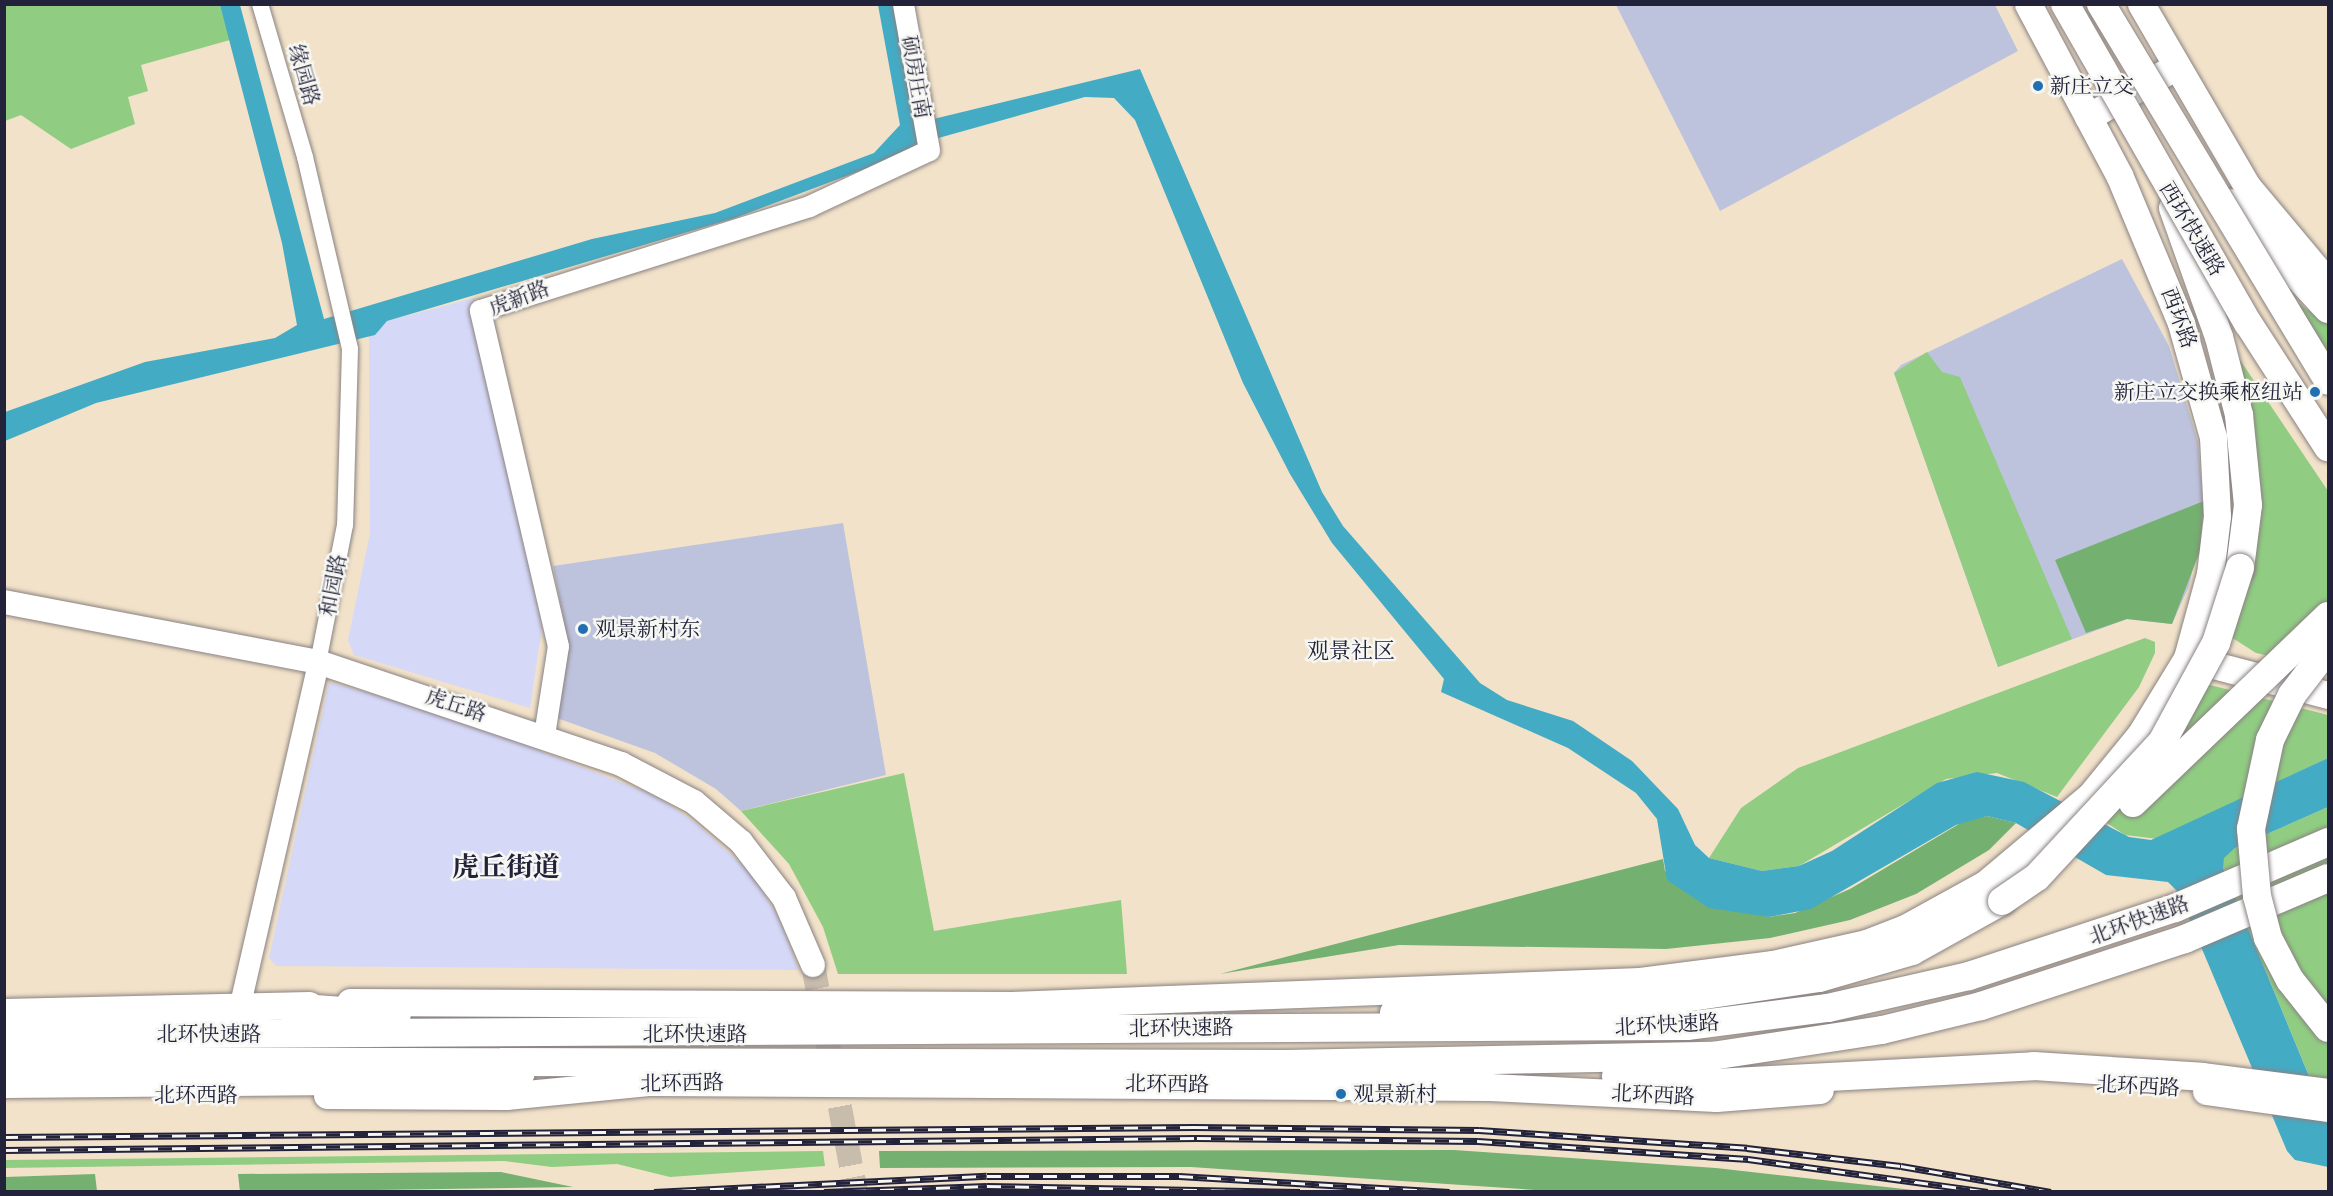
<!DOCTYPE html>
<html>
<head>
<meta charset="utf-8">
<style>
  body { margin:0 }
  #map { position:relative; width:2333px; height:1196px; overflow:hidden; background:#f2e2c9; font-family:Alegreya,"Noto Serif SC",serif }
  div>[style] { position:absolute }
  .built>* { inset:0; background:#d6d8f8 }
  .industrial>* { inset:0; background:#bec3dd }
  .green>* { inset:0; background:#90cd82 }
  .forest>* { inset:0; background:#74b070 }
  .water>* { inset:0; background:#44abc4 }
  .secondary-tunnel>* { height:24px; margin-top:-12px; transform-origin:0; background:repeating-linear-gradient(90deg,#c8bcad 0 24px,transparent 0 36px) }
  .roads { filter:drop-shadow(0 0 2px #8a8282) drop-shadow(0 0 2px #8a8282) }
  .minor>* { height:16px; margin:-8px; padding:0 8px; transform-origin:8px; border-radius:8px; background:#fff }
  .tertiary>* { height:21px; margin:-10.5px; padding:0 10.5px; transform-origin:10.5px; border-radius:10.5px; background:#fff }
  .secondary>* { height:24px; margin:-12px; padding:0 12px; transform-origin:12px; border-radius:12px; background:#fff }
  .primary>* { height:27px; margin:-13.5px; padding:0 13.5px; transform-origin:13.5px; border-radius:13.5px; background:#fff }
  .trunk>* { height:28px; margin:-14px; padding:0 14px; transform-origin:14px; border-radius:14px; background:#fff }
  .rail>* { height:7px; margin-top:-3.5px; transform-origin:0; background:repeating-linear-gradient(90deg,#f6f6f2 0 14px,#22223b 0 28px); box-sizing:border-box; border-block:2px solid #22223b }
  .bridges { filter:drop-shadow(0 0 2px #8a8282) drop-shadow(0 0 2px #8a8282) }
  .trunk-bridge>* { height:28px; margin:-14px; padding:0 14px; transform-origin:14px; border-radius:14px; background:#fff }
  .dots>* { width:16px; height:16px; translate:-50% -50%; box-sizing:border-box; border:3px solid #f6f6f2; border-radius:50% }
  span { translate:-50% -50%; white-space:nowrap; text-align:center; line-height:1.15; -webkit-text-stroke:5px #f6f6f2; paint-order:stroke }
  .street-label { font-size:21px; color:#22223b }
  .poi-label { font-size:21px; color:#22223b }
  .left { translate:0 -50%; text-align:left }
  .right { translate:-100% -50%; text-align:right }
  .neighbourhood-label { font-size:22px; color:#22223b }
  .district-label { font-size:27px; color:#22223b; font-weight:700 }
  .frame { position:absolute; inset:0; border:6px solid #22223b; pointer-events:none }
</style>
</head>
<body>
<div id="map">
  <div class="built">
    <div style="clip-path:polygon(474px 298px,542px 627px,530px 708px,354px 655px,348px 640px,370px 533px,369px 336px,387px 321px)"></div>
    <div style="clip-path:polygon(329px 682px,448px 715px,656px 796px,696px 823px,751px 873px,779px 918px,799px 970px,276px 966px,269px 958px)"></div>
  </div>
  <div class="industrial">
    <div style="clip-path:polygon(1616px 5px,1995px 5px,2018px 51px,1720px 211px)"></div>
    <div style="clip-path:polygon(2122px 259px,2169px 346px,2198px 442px,2204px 518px,2189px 586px,2172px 624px,2127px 619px,1998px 667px,1894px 373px,1901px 365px)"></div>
    <div style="clip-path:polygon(843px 523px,886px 775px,741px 811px,716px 789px,655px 753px,554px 717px,569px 648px,553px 566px)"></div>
  </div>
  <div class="green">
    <div style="clip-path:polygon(5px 5px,220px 5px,230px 40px,141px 65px,148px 91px,128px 97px,135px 124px,71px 149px,21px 115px,5px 121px)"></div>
    <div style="clip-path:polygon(2293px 299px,2328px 325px,2328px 352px)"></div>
    <div style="clip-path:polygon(2226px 339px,2328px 491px,2328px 669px,2256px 653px,2231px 637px,2240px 586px)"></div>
    <div style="clip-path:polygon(1927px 352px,1942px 372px,1960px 377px,2072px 639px,1998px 667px,1894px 373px)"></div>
    <div style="clip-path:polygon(2145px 638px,2155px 642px,2155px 653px,2139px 687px,2057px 797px,1997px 773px,1946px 779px,1799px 866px,1762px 871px,1709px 858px,1741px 808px,1798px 768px)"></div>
    <div style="clip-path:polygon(2206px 684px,2328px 715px,2328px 758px,2158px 839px,2125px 835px,2104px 821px)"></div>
    <div style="clip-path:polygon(904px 773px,934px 931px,1121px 900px,1127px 974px,838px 974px,823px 927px,789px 864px,741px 811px)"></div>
    <div style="clip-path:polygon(2328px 807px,2328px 1086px,2312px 1083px,2223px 868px,2223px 858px,2235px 848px)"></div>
    <div style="clip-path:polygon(823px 1151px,825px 1166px,670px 1177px,617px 1164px,552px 1167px,504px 1161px,4px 1168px,5px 1160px)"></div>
  </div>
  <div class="forest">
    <div style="clip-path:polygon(2204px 501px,2200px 551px,2172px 624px,2127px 619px,2086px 633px,2055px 560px)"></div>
    <div style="clip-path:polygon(1987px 816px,2016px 823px,1989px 850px,1916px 894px,1850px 920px,1770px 938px,1666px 949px,1399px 945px,1220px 974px,1663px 859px,1665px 871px,1769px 917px,1795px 913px,1850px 889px,1964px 821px)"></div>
    <div style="clip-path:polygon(1454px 1150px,1716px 1168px,1922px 1191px,1566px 1192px,1191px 1167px,880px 1168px,879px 1151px)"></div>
    <div style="clip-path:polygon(501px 1172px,573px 1187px,240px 1192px,238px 1174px)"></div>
    <div style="clip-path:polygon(95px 1174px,97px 1191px,5px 1191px,5px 1177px)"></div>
  </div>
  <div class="water">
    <div style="clip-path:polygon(220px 5px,240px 5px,324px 319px,592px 239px,715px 213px,874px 153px,900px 125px,878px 5px,896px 5px,917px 123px,1140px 69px,1322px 492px,1343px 526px,1480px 683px,1507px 700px,1573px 721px,1632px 761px,1678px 809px,1695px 845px,1709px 858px,1762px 871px,1799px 866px,1832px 851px,1937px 783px,1977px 772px,2024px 782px,2129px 837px,2151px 840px,2328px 758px,2328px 807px,2235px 848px,2224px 858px,2223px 868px,2328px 1122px,2328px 1167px,2295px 1160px,2287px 1151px,2178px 892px,2168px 882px,2106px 875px,2016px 823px,1987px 816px,1956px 825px,1811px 909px,1769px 917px,1709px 908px,1667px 880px,1657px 819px,1636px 793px,1568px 748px,1441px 692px,1444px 679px,1332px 543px,1290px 474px,1243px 383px,1135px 120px,1114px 98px,1085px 97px,917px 144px,902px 155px,735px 218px,387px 321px,375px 335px,96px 403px,5px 441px,5px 412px,145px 362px,275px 338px,297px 325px,282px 243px)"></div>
  </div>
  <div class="secondary-tunnel">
    <div style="left:813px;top:965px;width:231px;rotate:79.3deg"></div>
  </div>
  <div class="roads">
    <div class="minor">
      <div style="left:260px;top:4px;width:159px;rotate:73.6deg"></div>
      <div style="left:305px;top:157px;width:197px;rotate:76.8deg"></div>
      <div style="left:350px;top:349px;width:176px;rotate:91.6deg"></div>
      <div style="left:345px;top:525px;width:140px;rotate:101.1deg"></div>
    </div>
    <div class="tertiary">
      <div style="left:544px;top:735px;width:90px;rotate:-81.1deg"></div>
      <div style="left:558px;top:646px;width:345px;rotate:-103.1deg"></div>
      <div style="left:480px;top:310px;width:345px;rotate:-17.5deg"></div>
      <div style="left:809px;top:206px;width:132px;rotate:-25deg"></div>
      <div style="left:929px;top:150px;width:148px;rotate:-100.1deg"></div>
      <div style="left:239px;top:1008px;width:355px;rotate:-77.1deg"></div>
    </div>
    <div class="secondary">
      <div style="left:4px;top:602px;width:320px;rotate:10.8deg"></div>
      <div style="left:318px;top:662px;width:320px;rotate:18.6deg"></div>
      <div style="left:621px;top:764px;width:82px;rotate:27.5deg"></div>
      <div style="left:694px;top:802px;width:62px;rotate:40.4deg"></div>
      <div style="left:741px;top:842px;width:71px;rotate:52.5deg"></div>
      <div style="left:784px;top:898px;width:73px;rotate:66.6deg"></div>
    </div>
    <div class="primary">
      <div style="left:2141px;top:4px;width:211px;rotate:59.8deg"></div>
      <div style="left:2247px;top:186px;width:126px;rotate:50.1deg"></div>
      <div style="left:2088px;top:117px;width:92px;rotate:-29.9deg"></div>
      <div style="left:2187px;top:658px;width:146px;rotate:14.7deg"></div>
      <div style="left:350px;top:1002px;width:661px;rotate:0.26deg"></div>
      <div style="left:1011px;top:1005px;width:629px;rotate:-2.19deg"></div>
      <div style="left:1640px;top:981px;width:134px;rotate:-7.3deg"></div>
      <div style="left:1773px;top:964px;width:95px;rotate:-12.7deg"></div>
      <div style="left:1866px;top:943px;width:42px;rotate:-21deg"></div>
      <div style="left:1905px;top:928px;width:91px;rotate:-28.8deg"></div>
      <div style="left:1985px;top:884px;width:137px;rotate:-40deg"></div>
      <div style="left:2090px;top:796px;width:79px;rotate:-50.7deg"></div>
      <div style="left:2140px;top:735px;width:90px;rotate:-58.6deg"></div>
      <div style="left:2187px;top:658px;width:87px;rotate:-74.7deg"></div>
      <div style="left:2210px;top:574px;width:58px;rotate:-83.1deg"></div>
      <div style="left:2217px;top:516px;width:79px;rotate:-92.9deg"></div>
      <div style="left:2213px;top:437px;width:118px;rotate:-105.7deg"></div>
      <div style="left:2181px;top:323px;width:160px;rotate:-112.7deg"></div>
      <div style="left:2119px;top:175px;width:194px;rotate:-118deg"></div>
      <div style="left:4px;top:1012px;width:305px;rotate:-1.3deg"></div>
      <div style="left:2206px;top:1091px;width:123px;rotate:7.9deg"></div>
      <div style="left:327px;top:1095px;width:179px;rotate:0.3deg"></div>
      <div style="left:506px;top:1096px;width:145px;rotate:-5.6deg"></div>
      <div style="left:650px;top:1082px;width:840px;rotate:0.34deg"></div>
      <div style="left:1490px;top:1087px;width:226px;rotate:2.8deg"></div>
      <div style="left:1716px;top:1098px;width:104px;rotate:-4.4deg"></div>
    </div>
    <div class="trunk">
      <div style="left:2229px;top:203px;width:145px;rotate:47deg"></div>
      <div style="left:2173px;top:208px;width:137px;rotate:70.4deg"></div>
      <div style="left:2219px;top:337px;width:81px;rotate:75.6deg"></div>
      <div style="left:2239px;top:415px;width:90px;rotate:84.3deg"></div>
      <div style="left:2248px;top:505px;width:64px;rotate:97.2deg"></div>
      <div style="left:288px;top:1007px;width:109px;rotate:4.2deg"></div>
      <div style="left:1394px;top:1013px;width:55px;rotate:-6.2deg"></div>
      <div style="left:1449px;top:1007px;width:209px;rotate:-1.4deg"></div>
      <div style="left:1658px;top:1002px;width:163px;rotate:-8.5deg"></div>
      <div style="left:1819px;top:978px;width:97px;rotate:-16.2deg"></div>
      <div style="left:1912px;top:951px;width:103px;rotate:-29.1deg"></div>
      <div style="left:4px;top:1035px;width:1683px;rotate:-0.31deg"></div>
      <div style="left:1687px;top:1026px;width:142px;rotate:-7.3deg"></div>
      <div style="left:1828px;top:1008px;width:145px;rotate:-12.8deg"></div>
      <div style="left:1969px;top:976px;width:217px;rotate:-18.3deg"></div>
      <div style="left:2175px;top:908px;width:167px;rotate:-23.3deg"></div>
      <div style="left:4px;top:1061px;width:1283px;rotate:0.13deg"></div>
      <div style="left:1287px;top:1064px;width:425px;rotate:-1.1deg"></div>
      <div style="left:1712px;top:1056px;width:172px;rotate:-8.7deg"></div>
      <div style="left:1882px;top:1030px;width:102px;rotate:-13.6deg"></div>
      <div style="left:1981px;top:1006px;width:215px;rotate:-18.2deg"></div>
      <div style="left:2185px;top:939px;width:155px;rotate:-23.1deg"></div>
      <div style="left:1616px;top:1076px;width:98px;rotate:4.1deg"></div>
      <div style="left:1714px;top:1083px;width:320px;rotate:-3deg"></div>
      <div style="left:2034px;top:1066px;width:168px;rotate:3.7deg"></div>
      <div style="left:2202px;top:1077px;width:127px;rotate:7.2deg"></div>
      <div style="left:4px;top:1084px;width:479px;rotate:-0.5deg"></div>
      <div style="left:483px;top:1080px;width:38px;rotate:-9deg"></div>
    </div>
  </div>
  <div class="rail">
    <div style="left:4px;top:1137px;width:1190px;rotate:-0.48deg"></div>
    <div style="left:1194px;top:1127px;width:285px;rotate:0.6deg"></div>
    <div style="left:1479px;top:1130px;width:269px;rotate:3.8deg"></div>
    <div style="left:1747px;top:1148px;width:155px;rotate:6.7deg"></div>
    <div style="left:1901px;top:1166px;width:152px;rotate:9.8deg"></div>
    <div style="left:4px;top:1150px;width:1193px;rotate:-0.58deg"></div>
    <div style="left:1197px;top:1138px;width:281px;rotate:0.6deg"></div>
    <div style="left:1478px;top:1141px;width:271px;rotate:3.8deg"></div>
    <div style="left:1748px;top:1159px;width:242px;rotate:7.8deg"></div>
    <div style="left:654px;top:1192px;width:333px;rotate:-2.8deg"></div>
    <div style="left:987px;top:1176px;width:192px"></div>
    <div style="left:1179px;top:1176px;width:271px;rotate:3.4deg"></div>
    <div style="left:824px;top:1192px;width:163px;rotate:-2.1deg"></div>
    <div style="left:987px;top:1186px;width:313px;rotate:1.1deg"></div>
  </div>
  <div class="bridges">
    <div class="trunk-bridge">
      <div style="left:2065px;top:4px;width:368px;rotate:60.2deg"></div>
      <div style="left:2248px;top:323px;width:148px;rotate:57.2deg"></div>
      <div style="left:2101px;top:4px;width:440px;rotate:58.9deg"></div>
      <div style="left:2328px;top:648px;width:59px;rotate:127.5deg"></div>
      <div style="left:2292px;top:695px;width:50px;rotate:116.1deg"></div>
      <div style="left:2270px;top:740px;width:91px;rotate:102.1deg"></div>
      <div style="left:2251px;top:829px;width:67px;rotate:84.9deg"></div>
      <div style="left:2257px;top:896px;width:43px;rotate:75.3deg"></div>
      <div style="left:2268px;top:938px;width:47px;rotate:62.4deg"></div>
      <div style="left:2290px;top:980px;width:61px;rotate:51.6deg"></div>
      <div style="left:2133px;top:803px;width:270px;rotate:-43.8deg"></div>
      <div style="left:2002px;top:901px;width:42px;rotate:-34.4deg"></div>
      <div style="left:2037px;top:877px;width:184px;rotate:-47.2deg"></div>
      <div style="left:2162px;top:742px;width:113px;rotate:-61.4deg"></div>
      <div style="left:2216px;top:643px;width:79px;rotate:-72.3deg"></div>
    </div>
  </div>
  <div class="dots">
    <div style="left:2038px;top:86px;background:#1f6fb2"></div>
    <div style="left:2315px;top:392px;background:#1f6fb2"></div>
    <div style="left:583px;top:629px;background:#1f6fb2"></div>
    <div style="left:1341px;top:1094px;background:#1f6fb2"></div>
  </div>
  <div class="street-label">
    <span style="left:304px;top:75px;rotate:74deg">缘园路</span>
    <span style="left:916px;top:77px;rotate:80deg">硕房庄南</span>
    <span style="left:2192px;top:229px;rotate:59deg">西环快速路</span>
    <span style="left:519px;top:298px;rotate:-21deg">虎新路</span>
    <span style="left:2179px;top:318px;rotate:69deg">西环路</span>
    <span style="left:333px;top:585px;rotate:-79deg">和园路</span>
    <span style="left:456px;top:705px;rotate:18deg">虎丘路</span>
    <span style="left:2139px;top:920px;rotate:-20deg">北环快速路</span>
    <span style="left:1667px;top:1025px;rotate:-3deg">北环快速路</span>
    <span style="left:1181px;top:1028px;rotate:-1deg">北环快速路</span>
    <span style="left:209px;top:1034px">北环快速路</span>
    <span style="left:695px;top:1034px">北环快速路</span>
    <span style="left:682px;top:1083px;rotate:-1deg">北环西路</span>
    <span style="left:1167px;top:1084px;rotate:1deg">北环西路</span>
    <span style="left:2138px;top:1086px;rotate:3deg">北环西路</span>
    <span style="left:196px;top:1095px">北环西路</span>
    <span style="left:1653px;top:1095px;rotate:3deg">北环西路</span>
  </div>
  <div class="poi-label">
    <span class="left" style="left:2050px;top:86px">新庄立交</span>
    <span class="right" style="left:2303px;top:392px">新庄立交换乘枢纽站</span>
    <span class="left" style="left:595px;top:629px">观景新村东</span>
    <span class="left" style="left:1353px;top:1094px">观景新村</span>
  </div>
  <div class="neighbourhood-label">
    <span style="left:1351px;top:652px">观景社区</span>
  </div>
  <div class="district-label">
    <span style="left:506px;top:868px">虎丘街道</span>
  </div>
  <div class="frame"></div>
</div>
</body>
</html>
